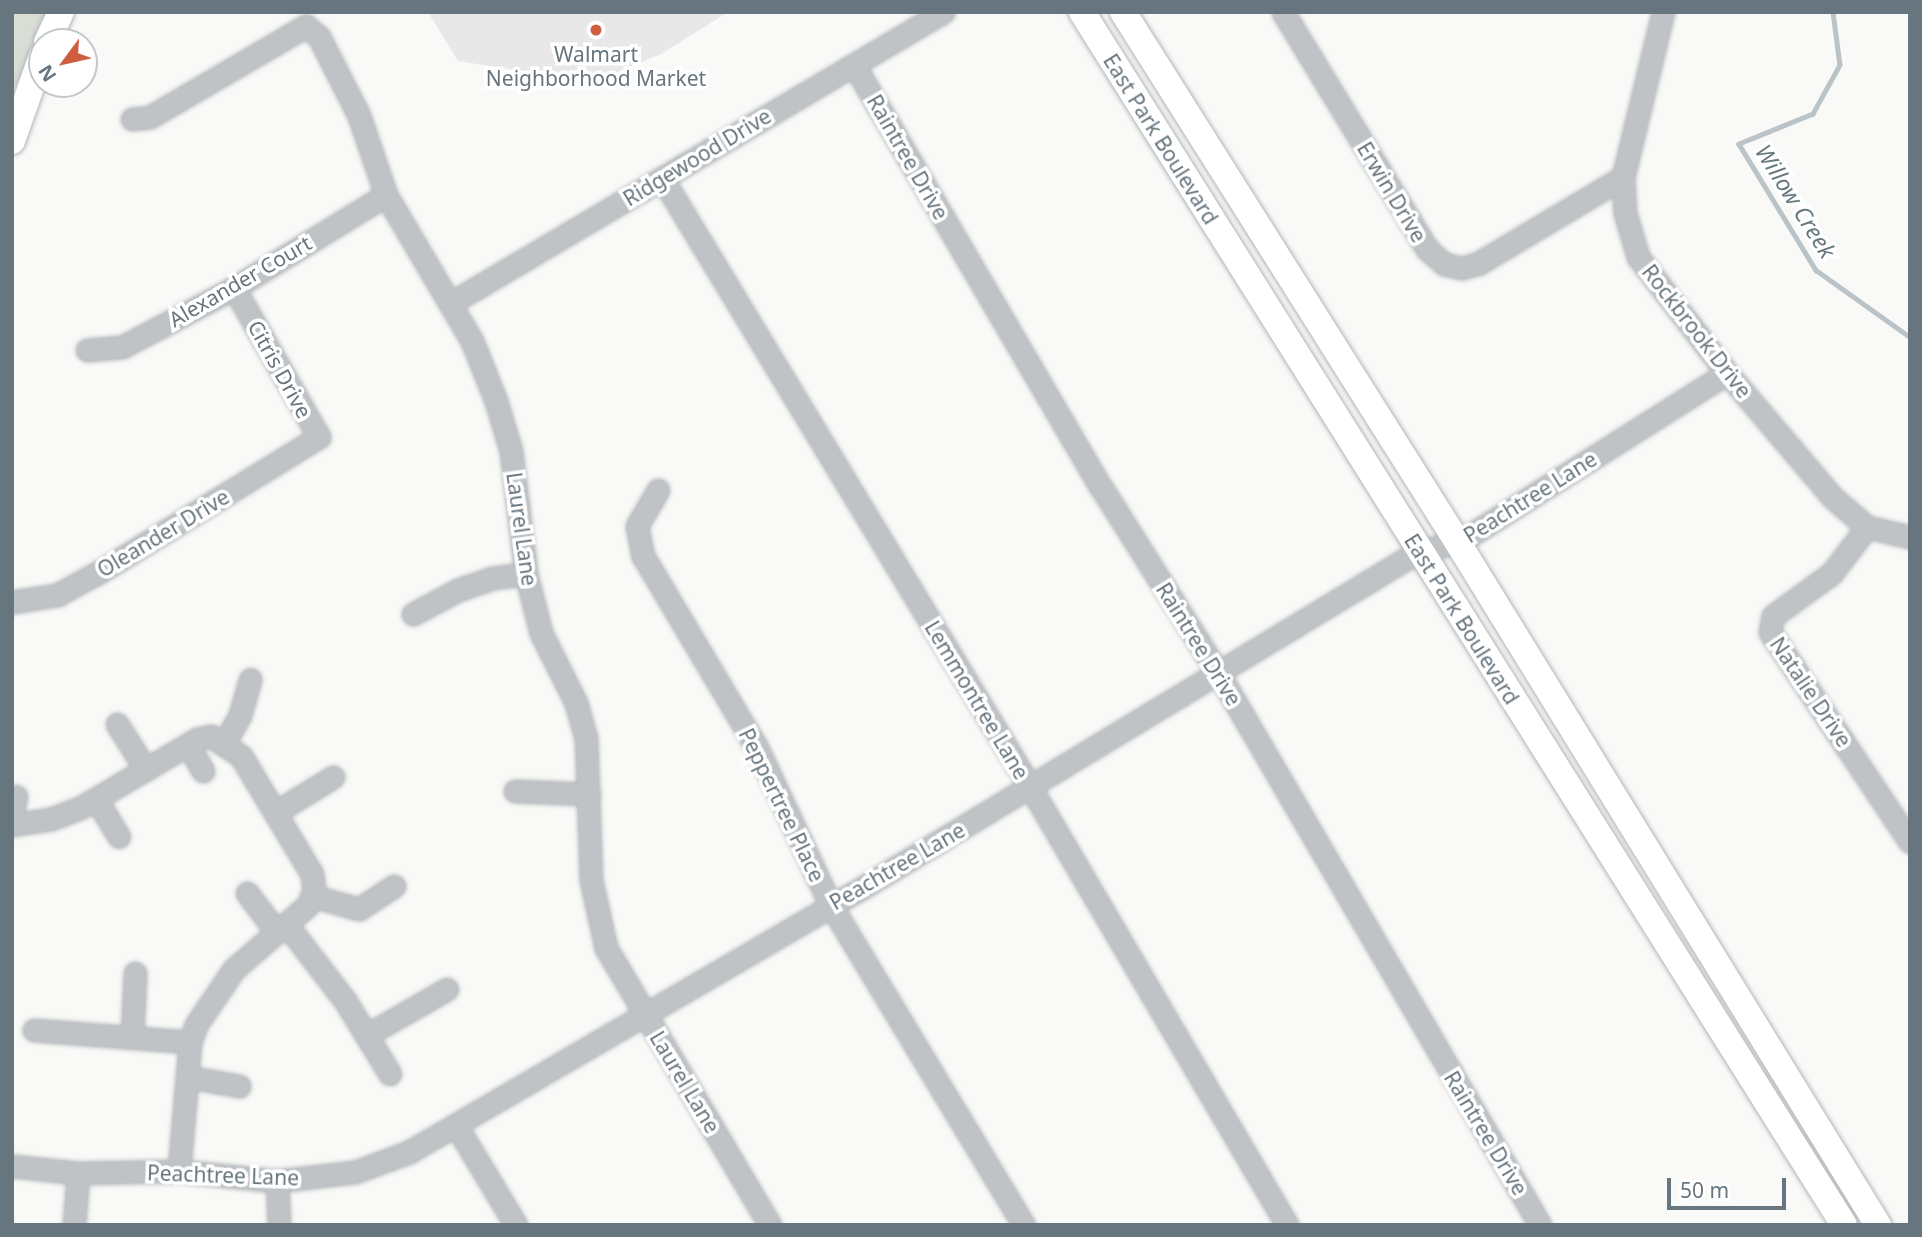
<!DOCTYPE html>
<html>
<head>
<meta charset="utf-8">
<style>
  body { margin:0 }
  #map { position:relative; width:1922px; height:1237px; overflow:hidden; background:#f9f9f7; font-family:"Noto Sans",sans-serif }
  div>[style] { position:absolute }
  .built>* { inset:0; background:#e7e8e7 }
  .green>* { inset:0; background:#d9ddd6 }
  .stream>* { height:4.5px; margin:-2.25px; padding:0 2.25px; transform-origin:2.25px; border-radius:2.25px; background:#bac3c7 }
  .roads { filter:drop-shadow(0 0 2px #b3b7ba) drop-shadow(0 0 2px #b3b7ba) }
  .minor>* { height:21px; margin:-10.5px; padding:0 10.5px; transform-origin:10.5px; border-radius:10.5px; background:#bfc3c6 }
  .major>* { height:26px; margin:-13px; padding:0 13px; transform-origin:13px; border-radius:13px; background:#fff }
  .dots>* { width:19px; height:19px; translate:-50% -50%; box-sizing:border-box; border:4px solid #fff; border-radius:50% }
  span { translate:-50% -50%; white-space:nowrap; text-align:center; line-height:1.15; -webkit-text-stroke:7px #fff; paint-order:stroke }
  .poi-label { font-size:21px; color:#67757e }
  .street-label { font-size:21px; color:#67757e }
  .water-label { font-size:23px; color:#67797f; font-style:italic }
  .frame { position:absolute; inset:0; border:14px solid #67757e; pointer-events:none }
  .north { position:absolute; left:28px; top:28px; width:70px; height:70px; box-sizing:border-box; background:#fff; border:2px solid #c2c8cb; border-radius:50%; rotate:237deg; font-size:19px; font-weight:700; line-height:28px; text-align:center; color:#67757e }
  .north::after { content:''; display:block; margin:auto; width:24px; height:32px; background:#cf5e41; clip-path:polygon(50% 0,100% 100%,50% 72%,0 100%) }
  .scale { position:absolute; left:1667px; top:1178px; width:119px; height:32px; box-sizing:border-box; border:4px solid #67757e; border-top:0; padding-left:9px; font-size:21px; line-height:24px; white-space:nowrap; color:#67757e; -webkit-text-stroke:5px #fff; paint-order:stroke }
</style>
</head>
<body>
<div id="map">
  <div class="built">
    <div style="clip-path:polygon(428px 12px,728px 12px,661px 54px,593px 82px,458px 61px)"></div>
  </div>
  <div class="green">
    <div style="clip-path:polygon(12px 12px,49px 12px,12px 94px)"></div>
  </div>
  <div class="stream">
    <div style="left:1833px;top:12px;width:53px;rotate:82.5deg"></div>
    <div style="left:1840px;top:65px;width:56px;rotate:118.9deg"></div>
    <div style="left:1813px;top:114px;width:80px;rotate:157.9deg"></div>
    <div style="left:1739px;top:144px;width:148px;rotate:58.6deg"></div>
    <div style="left:1816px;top:270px;width:115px;rotate:35.5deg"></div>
  </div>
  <div class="roads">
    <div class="minor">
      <div style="left:1283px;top:12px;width:277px;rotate:58.7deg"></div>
      <div style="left:1427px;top:249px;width:23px;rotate:41deg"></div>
      <div style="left:1444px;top:264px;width:18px;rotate:13deg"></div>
      <div style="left:1462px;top:268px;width:18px;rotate:-16deg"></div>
      <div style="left:1479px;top:263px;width:168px;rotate:-30.8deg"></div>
      <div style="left:1663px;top:12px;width:170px;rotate:103.6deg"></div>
      <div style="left:1623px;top:177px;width:36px;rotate:87deg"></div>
      <div style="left:1625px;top:213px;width:46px;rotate:73.5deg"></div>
      <div style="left:1638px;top:257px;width:146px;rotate:52.5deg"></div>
      <div style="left:1727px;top:373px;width:162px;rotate:49.7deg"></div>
      <div style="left:1832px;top:497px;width:46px;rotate:40.6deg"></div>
      <div style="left:1867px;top:527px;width:44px;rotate:13.1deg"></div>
      <div style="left:854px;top:65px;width:489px;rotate:59.7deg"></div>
      <div style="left:1101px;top:487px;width:218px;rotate:57.8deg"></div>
      <div style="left:1217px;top:671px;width:641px;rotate:59.76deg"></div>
      <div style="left:132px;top:119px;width:18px;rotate:-6deg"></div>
      <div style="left:150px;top:117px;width:181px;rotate:-30.3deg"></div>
      <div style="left:306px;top:26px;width:17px;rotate:40deg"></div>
      <div style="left:319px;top:37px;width:89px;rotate:63.1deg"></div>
      <div style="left:359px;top:116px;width:83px;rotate:71.1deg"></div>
      <div style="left:386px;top:195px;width:169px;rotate:59.5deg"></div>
      <div style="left:472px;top:341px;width:65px;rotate:68.2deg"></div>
      <div style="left:496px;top:401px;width:52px;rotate:73.3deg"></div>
      <div style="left:511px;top:451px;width:124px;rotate:83deg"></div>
      <div style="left:526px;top:574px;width:61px;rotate:75.7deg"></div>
      <div style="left:541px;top:633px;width:78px;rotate:63.4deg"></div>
      <div style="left:576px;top:703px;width:36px;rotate:74deg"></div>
      <div style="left:586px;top:738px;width:142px;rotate:88deg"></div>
      <div style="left:591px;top:880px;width:70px;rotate:77.6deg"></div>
      <div style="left:606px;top:948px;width:322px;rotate:59.4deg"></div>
      <div style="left:662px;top:178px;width:709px;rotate:58.84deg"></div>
      <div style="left:1029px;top:785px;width:510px;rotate:59.61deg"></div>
      <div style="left:451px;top:303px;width:572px;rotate:-30.6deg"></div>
      <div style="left:87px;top:350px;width:35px;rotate:-5deg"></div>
      <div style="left:122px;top:347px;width:127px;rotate:-27.8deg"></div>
      <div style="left:234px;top:288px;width:178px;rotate:-31.5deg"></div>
      <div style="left:658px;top:490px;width:42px;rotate:120.3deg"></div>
      <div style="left:637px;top:526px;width:31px;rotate:79deg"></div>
      <div style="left:643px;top:556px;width:221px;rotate:59.3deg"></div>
      <div style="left:756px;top:746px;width:174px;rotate:64.9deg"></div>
      <div style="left:830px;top:904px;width:375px;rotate:58.9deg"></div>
      <div style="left:1867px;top:527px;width:58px;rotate:127.3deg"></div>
      <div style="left:1832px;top:573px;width:73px;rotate:143.9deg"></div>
      <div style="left:1773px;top:616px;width:16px;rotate:101deg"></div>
      <div style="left:1770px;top:632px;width:252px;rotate:56.3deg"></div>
      <div style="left:12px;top:602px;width:46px;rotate:-8.8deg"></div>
      <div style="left:57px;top:595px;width:50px;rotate:-28.6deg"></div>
      <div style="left:101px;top:571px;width:256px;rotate:-31.6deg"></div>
      <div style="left:319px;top:437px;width:172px;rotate:-119.7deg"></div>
      <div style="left:413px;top:614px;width:51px;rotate:-28.1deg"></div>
      <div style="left:458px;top:590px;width:36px;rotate:-19deg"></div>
      <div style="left:492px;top:578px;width:34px;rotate:-7deg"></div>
      <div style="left:117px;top:724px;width:54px;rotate:57.8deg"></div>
      <div style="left:225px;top:742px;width:31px;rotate:-61deg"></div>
      <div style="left:240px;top:715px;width:37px;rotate:-74deg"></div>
      <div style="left:188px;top:745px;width:30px;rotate:60deg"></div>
      <div style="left:515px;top:791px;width:74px;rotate:2.3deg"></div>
      <div style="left:96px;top:799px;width:44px;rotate:58.8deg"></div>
      <div style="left:276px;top:812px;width:67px;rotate:-31.6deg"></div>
      <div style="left:12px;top:814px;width:18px;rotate:-77deg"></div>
      <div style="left:12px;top:825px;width:39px;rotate:-9deg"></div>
      <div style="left:51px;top:819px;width:31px;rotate:-21deg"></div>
      <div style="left:80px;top:808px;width:136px;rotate:-30.5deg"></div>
      <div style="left:197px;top:739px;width:14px;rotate:-12deg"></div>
      <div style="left:211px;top:736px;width:36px;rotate:34deg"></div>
      <div style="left:241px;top:756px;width:138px;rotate:59deg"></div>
      <div style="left:312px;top:874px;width:16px;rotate:83deg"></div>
      <div style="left:314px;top:890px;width:16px;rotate:112deg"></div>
      <div style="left:308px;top:905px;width:98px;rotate:139.1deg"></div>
      <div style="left:234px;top:969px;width:68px;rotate:124.2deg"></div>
      <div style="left:196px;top:1025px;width:18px;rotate:109deg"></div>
      <div style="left:190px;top:1042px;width:129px;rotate:94.9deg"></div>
      <div style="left:247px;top:893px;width:48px;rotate:52.7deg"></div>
      <div style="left:312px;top:896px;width:49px;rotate:15.5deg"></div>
      <div style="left:359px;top:909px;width:42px;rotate:-33.3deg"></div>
      <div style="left:286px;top:924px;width:98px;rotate:52.4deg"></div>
      <div style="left:346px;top:1002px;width:84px;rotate:58.6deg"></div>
      <div style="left:34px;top:1030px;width:156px;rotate:4.4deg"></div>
      <div style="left:367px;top:1035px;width:92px;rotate:-29.9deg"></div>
      <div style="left:132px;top:1037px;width:64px;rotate:-87.3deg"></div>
      <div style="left:188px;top:1077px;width:52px;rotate:10deg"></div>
      <div style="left:457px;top:1127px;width:114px;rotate:59deg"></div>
      <div style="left:12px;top:1166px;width:66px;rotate:6.1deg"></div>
      <div style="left:78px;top:1173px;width:101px;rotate:-1.1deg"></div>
      <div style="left:179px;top:1171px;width:99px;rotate:5.8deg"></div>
      <div style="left:277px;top:1181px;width:79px;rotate:-6.6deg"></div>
      <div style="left:355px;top:1172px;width:58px;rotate:-20.3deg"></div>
      <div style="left:409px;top:1152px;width:530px;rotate:-30.24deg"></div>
      <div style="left:867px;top:885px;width:645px;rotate:-31.18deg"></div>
      <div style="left:1419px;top:551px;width:40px;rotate:-12deg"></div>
      <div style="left:1458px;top:543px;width:318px;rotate:-32.3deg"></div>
      <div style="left:277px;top:1181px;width:44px;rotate:87.4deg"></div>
      <div style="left:74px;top:1225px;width:52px;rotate:-85.6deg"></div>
    </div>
    <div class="major">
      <div style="left:1082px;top:12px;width:1432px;rotate:57.86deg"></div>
      <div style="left:1123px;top:12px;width:628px;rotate:57.75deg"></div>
      <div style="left:1458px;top:543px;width:801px;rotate:58.37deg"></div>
      <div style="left:47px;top:42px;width:33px;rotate:-65deg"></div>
      <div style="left:12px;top:141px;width:90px;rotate:-70.6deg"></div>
    </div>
  </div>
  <div class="dots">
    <div style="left:596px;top:30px;background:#cf5e41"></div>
  </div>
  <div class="poi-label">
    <span style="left:596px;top:66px">Walmart<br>Neighborhood Market</span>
  </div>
  <div class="street-label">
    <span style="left:1161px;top:139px;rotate:58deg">East Park Boulevard</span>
    <span style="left:697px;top:157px;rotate:-31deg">Ridgewood Drive</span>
    <span style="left:908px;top:157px;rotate:60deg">Raintree Drive</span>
    <span style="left:1392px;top:192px;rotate:59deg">Erwin Drive</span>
    <span style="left:240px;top:281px;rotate:-30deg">Alexander Court</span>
    <span style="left:1697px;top:331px;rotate:52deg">Rockbrook Drive</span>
    <span style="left:280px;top:369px;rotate:61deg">Citris Drive</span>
    <span style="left:1530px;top:497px;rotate:-32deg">Peachtree Lane</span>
    <span style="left:522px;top:529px;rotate:82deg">Laurel Lane</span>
    <span style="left:163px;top:533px;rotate:-31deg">Oleander Drive</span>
    <span style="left:1462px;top:619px;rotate:58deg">East Park Boulevard</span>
    <span style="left:1199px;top:644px;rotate:58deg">Raintree Drive</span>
    <span style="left:1811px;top:692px;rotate:56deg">Natalie Drive</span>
    <span style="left:977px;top:700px;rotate:59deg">Lemmontree Lane</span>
    <span style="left:782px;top:805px;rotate:64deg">Peppertree Place</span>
    <span style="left:897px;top:866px;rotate:-30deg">Peachtree Lane</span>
    <span style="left:685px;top:1082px;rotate:59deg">Laurel Lane</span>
    <span style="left:1486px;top:1133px;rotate:59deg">Raintree Drive</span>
    <span style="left:223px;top:1175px;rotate:2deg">Peachtree Lane</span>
  </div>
  <div class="water-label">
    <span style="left:1796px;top:201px;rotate:58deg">Willow Creek</span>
  </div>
  <div class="frame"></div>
  <div class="north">N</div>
  <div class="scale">50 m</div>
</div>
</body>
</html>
